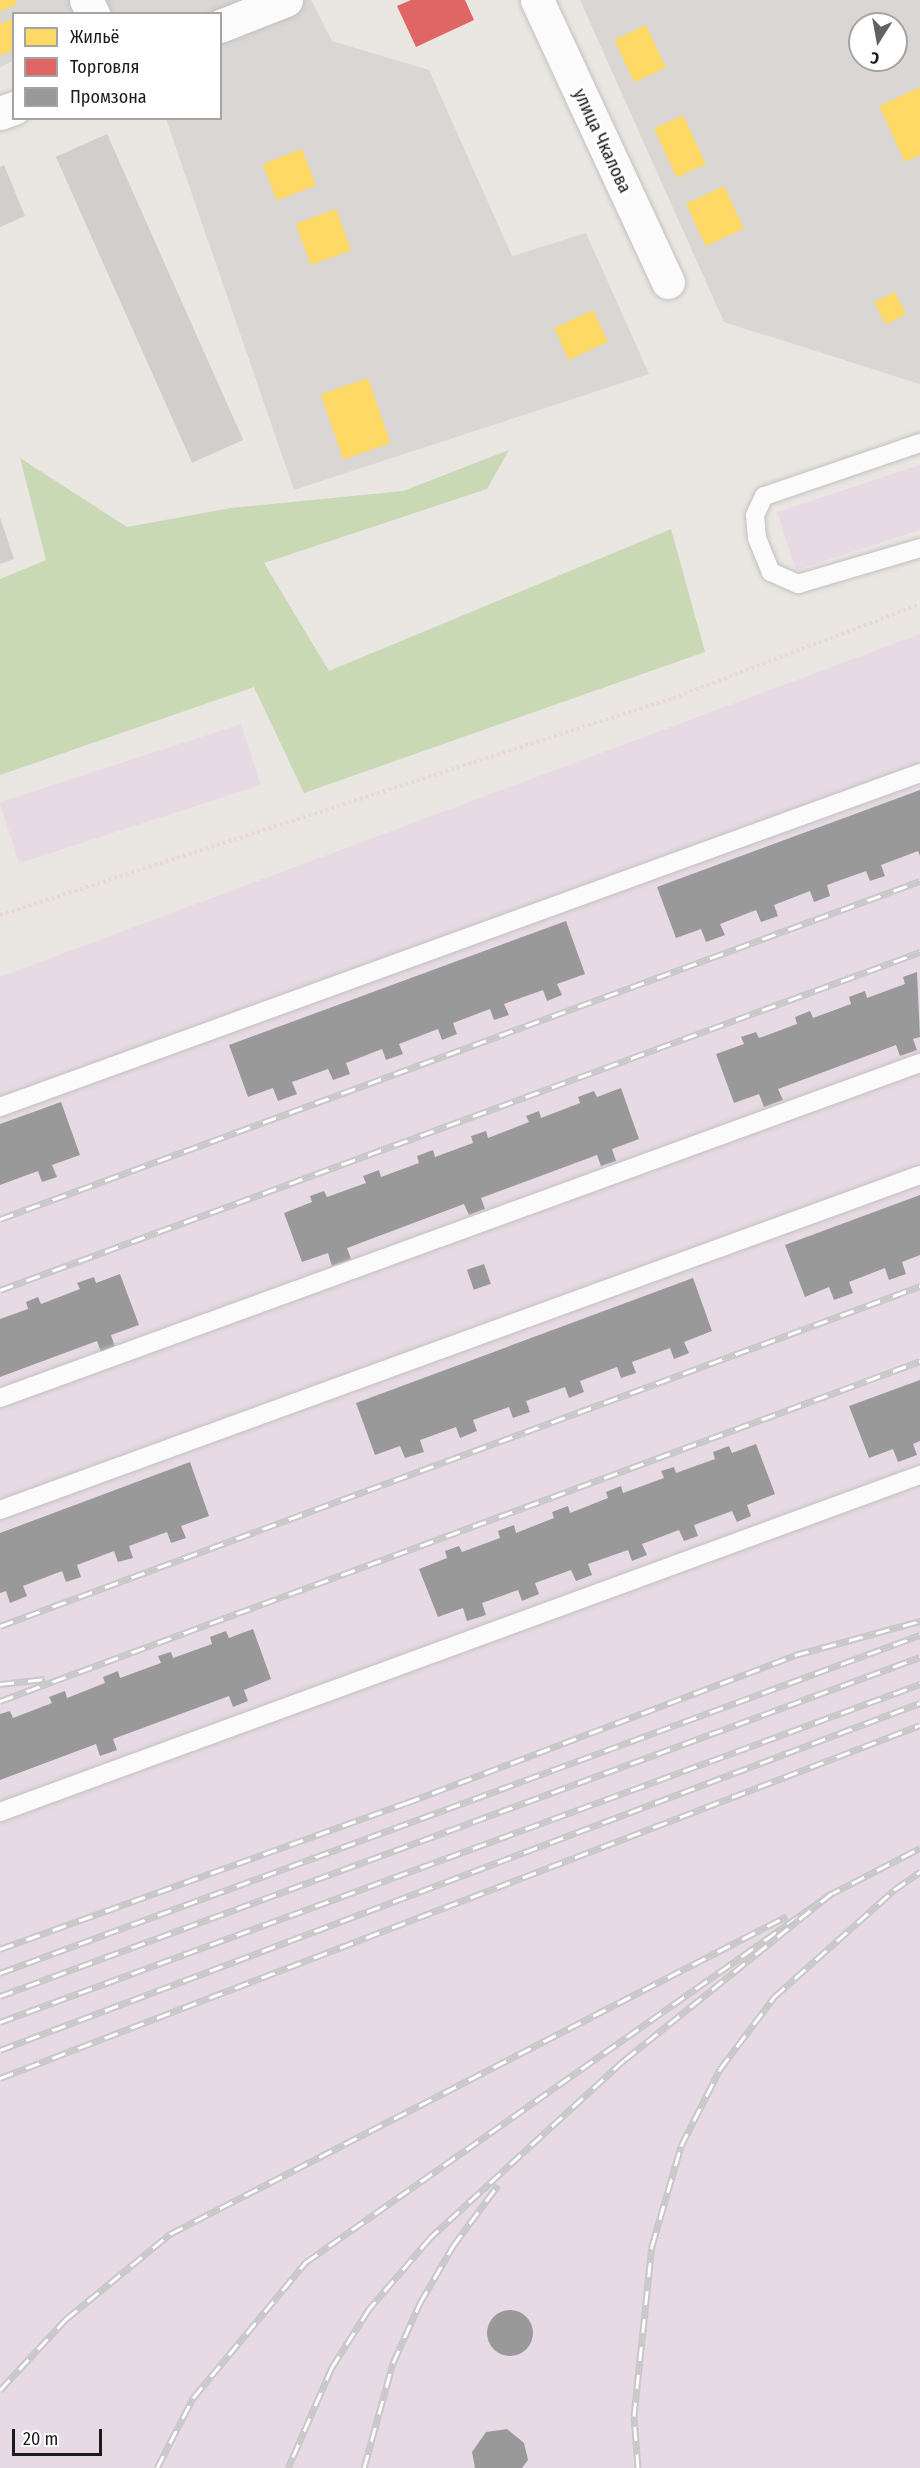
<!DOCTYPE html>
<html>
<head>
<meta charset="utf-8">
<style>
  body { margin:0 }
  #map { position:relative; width:920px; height:2468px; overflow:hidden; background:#eae6e2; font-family:"Fira Sans Condensed",sans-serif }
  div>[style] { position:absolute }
  .residential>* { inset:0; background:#d9d6d4 }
  .industrial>* { inset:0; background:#e8dae5; transform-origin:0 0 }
  .forest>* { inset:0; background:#c9d9b5 }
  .homes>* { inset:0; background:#ffd966; transform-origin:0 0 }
  .shops>* { inset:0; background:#e06666 }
  .industry>* { inset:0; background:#999; transform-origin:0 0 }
  .round { border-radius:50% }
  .building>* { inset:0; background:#d2cecb; transform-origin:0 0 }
  .path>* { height:4px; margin-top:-2px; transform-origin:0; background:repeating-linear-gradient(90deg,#ead7d7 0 3px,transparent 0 6px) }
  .roads { filter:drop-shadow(0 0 2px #c2c1bf) drop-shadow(0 0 2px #c2c1bf) }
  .service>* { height:18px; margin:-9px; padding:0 9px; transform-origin:9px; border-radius:9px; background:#fcfbfb }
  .minor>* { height:33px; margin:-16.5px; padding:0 16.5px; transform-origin:16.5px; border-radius:16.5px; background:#fcfbfb }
  .tertiary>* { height:33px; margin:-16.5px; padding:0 16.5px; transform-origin:16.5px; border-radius:16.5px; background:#fcfbfb }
  .rail>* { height:7px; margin-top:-3.5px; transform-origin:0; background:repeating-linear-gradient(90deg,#fff 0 14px,#c9c8c8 0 28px); box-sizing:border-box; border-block:2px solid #c9c8c8 }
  span { translate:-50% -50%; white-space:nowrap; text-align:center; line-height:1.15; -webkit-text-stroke:6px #fff; paint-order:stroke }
  .street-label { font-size:18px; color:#1b1b1b }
  .legend { position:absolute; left:12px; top:12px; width:210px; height:108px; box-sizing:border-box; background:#fff; border:2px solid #a4a4a4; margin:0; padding:8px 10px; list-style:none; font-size:18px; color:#1b1b1b }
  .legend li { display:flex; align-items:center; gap:12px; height:30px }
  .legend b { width:30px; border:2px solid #a4a4a4 }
  .north { position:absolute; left:848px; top:12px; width:60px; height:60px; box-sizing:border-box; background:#fff; border:2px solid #a4a4a4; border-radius:50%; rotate:191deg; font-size:16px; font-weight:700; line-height:24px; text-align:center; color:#1b1b1b }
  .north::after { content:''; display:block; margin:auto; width:21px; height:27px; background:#636261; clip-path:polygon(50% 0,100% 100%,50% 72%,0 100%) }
  .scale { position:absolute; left:12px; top:2429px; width:90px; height:27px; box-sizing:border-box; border:3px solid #1b1b1b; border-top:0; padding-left:8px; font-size:18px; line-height:21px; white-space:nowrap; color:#1b1b1b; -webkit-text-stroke:4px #fff; paint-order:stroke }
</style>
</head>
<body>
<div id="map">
  <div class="residential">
    <div style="clip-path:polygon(0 0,311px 0,332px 41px,429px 70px,512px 256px,586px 233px,649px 374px,294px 490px,166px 119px,220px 118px,220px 14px,14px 14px,13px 61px,0 67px)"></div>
    <div style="clip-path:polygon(evenodd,580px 0,920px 0,920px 384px,724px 322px,580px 0,860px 24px,896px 24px,896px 60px,860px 60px,860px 24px)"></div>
  </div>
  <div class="industrial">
    <div style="clip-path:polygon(920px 465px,920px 530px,796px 570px,777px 512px)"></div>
    <div style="clip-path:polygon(920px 634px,920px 2468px,0 2468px,0 977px)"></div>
    <div style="left:241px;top:724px;width:64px;height:254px;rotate:72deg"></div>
  </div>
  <div class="forest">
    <div style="clip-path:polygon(509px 450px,487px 489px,264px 563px,329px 671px,671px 529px,705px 652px,304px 793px,254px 687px,0 775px,0 579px,46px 560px,20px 458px,127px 527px,231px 508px,403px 491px)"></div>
  </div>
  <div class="homes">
    <div style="clip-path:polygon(0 0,15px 0,16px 5px,0 11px)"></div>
    <div style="clip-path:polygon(14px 18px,14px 50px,0 55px,0 24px)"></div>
    <div style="left:646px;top:25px;width:47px;height:35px;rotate:65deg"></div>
    <div style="clip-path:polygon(920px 87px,920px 155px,905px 162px,879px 106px)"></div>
    <div style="left:683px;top:115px;width:54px;height:32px;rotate:65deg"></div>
    <div style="left:302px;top:149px;width:39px;height:42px;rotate:69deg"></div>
    <div style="left:724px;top:186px;width:47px;height:42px;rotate:65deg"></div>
    <div style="left:336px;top:209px;width:44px;height:43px;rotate:70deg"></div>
    <div style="left:895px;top:292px;width:25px;height:23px;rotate:64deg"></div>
    <div style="left:593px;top:310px;width:35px;height:43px;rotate:65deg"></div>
    <div style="left:368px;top:378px;width:69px;height:50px;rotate:71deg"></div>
  </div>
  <div class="shops">
    <div style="clip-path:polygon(411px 0,465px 0,474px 20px,416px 47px,397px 6px)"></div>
  </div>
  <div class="industry">
    <div style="clip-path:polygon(920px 790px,920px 856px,918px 851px,881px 865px,885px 876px,870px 881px,866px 871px,827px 885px,830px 896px,814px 902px,810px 891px,774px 905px,778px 916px,761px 922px,756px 910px,720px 924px,725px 935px,706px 942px,701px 929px,676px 938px,657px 887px)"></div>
    <div style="clip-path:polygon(566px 921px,585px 974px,557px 984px,562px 995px,547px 1001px,543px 990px,504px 1004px,509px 1015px,494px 1020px,490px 1009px,453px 1023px,457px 1034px,442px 1040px,438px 1029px,399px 1044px,403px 1054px,386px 1060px,382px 1049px,346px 1063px,350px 1074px,333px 1080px,328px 1069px,292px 1082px,297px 1094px,278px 1101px,273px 1088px,248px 1097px,229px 1045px)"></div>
    <div style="clip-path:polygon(917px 972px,920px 1037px,913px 1039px,917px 1050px,900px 1056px,896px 1045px,778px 1089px,783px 1100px,764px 1107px,759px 1094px,734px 1103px,716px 1054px,744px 1044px,741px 1037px,756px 1032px,759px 1038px,797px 1024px,795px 1017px,810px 1011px,813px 1018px,851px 1004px,849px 997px,865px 991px,867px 998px,905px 984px,903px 977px)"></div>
    <div style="clip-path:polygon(621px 1088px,639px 1139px,612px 1149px,616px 1161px,601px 1166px,597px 1155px,481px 1198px,485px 1209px,469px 1215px,464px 1204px,347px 1248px,351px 1259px,332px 1266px,328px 1253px,302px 1262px,284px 1213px,312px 1202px,310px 1196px,324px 1191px,327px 1197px,366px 1183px,363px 1176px,379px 1170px,381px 1177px,419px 1163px,417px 1156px,433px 1150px,435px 1157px,473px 1143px,471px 1136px,486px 1131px,488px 1138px,529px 1122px,526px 1116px,539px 1111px,541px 1118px,580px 1103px,578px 1097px,594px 1091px,597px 1097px)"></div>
    <div style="clip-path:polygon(61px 1102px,80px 1155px,52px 1165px,57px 1177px,42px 1182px,38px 1171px,0 1185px,0 1124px)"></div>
    <div style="clip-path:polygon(920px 1195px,920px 1255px,902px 1262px,906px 1274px,889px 1280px,885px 1268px,849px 1282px,853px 1293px,834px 1300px,829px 1287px,805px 1297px,785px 1245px)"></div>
    <div style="left:484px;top:1264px;width:21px;height:18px;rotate:71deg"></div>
    <div style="clip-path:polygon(120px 1274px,139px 1325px,111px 1335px,115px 1347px,101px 1352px,97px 1341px,0 1377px,0 1319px,28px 1309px,26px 1302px,38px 1297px,41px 1304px,80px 1289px,77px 1283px,94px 1277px,96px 1283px)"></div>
    <div style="clip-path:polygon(693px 1278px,712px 1331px,684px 1342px,689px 1353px,674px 1359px,670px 1348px,632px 1362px,636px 1373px,621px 1378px,617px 1367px,580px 1381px,584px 1392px,569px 1398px,565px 1387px,526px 1401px,530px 1412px,513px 1418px,509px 1407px,473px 1420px,477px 1431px,460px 1438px,456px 1427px,420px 1440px,424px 1452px,405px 1458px,400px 1446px,375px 1455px,356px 1403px)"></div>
    <div style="clip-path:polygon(920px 1380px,920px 1441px,913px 1444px,917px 1455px,898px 1462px,893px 1449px,869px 1458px,849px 1406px)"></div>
    <div style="clip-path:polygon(756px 1444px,775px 1494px,747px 1505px,751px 1516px,737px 1522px,732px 1511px,694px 1525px,698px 1536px,684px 1541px,679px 1530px,642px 1544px,647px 1555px,632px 1561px,628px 1550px,588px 1564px,592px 1575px,576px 1581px,571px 1570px,535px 1583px,539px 1594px,522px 1601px,518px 1590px,482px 1603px,486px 1615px,467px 1621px,463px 1608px,438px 1617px,419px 1569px,447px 1558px,445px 1551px,459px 1546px,462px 1552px,500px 1538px,498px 1531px,514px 1525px,516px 1533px,554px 1518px,552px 1512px,568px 1506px,570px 1513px,608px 1498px,606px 1492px,621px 1486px,623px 1493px,664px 1478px,661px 1471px,674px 1467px,676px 1473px,715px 1459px,713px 1452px,729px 1446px,732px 1453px)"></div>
    <div style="clip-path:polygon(190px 1462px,209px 1516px,181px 1526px,186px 1538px,171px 1543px,167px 1532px,129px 1546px,133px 1558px,118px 1562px,114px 1551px,77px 1565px,81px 1577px,66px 1582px,62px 1571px,23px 1586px,27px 1596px,10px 1603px,6px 1591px,0 1593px,0 1533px)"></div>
    <div style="clip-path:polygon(253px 1629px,271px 1679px,244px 1690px,248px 1701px,233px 1707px,229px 1696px,113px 1739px,117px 1750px,100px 1756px,96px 1744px,0 1780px,0 1714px,10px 1711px,13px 1718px,52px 1703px,49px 1697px,65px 1691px,67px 1698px,105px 1683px,103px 1677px,118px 1671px,120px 1678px,161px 1663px,158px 1656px,171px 1652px,173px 1658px,212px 1644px,210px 1637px,226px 1631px,229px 1638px)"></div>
    <div class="round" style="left:487px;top:2310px;width:46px;height:46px"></div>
    <div style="clip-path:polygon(507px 2429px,524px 2443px,528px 2460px,522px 2468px,475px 2468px,472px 2452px,486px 2432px)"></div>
  </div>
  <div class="building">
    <div style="left:107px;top:134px;width:335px;height:56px;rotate:66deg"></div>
    <div style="clip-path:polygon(4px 165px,25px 216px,0 227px,0 167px)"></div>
    <div style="clip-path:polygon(0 517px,14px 559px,0 564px)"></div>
  </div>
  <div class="path">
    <div style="left:0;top:915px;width:707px;rotate:-17.87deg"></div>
    <div style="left:673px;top:698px;width:264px;rotate:-20.8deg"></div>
  </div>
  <div class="roads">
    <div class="service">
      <div style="left:920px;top:443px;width:165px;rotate:161.2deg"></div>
      <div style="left:764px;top:496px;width:21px;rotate:115deg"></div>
      <div style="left:755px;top:515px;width:23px;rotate:85deg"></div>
      <div style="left:757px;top:538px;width:37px;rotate:68deg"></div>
      <div style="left:771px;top:572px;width:30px;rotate:24deg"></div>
      <div style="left:798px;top:584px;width:127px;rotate:-16.4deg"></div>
      <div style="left:0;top:1107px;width:979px;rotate:-19.95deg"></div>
      <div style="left:0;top:1398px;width:979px;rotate:-20.01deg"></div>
      <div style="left:0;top:1510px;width:979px;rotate:-20.01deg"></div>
      <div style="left:0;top:1812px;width:980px;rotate:-20.12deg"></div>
    </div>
    <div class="minor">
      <div style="left:86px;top:0;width:16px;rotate:63deg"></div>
      <div style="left:537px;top:0;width:311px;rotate:65.1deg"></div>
    </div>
    <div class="tertiary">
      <div style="left:220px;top:26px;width:71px;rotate:-21.5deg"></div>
      <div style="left:0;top:113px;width:15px;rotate:-20deg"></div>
    </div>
  </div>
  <div class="rail">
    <div style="left:0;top:1219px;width:980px;rotate:-20.17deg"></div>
    <div style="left:0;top:1290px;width:980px;rotate:-20.17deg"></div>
    <div style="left:0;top:1626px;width:981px;rotate:-20.28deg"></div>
    <div style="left:0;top:1684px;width:45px;rotate:-6.3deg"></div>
    <div style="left:0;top:1701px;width:981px;rotate:-20.28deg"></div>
    <div style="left:827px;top:1896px;width:105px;rotate:-27.3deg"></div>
    <div style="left:0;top:1949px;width:431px;rotate:-19.8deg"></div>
    <div style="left:406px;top:1803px;width:416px;rotate:-20.8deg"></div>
    <div style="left:795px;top:1655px;width:130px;rotate:-15.2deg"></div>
    <div style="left:0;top:1973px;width:980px;rotate:-20.17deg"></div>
    <div style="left:0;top:1996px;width:980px;rotate:-20.23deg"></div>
    <div style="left:0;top:2022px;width:980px;rotate:-20.17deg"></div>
    <div style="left:0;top:2050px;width:983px;rotate:-20.67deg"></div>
    <div style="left:0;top:2078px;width:985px;rotate:-20.99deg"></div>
    <div style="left:0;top:2390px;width:97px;rotate:-47.1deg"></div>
    <div style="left:66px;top:2319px;width:134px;rotate:-39.3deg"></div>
    <div style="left:170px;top:2234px;width:694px;rotate:-27.27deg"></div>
    <div style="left:157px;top:2468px;width:79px;rotate:-62.8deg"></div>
    <div style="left:193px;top:2398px;width:177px;rotate:-50.3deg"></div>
    <div style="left:306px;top:2262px;width:643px;rotate:-35.05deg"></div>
    <div style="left:832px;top:1893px;width:267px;rotate:141.2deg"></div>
    <div style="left:624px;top:2060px;width:263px;rotate:137.5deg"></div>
    <div style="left:430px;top:2238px;width:94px;rotate:130.7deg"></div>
    <div style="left:369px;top:2309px;width:69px;rotate:122.5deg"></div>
    <div style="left:332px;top:2367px;width:110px;rotate:113.5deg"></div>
    <div style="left:364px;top:2468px;width:109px;rotate:-74.6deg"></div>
    <div style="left:393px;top:2363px;width:66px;rotate:-65.8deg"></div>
    <div style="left:420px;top:2303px;width:66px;rotate:-59.9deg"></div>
    <div style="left:453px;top:2246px;width:76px;rotate:-53.6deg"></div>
    <div style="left:638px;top:2468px;width:52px;rotate:-94.4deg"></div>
    <div style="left:634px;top:2416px;width:171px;rotate:-84deg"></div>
    <div style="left:652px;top:2246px;width:104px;rotate:-73.8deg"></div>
    <div style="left:681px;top:2146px;width:86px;rotate:-63.1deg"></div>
    <div style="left:720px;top:2069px;width:90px;rotate:-53.1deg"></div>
    <div style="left:774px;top:1997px;width:161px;rotate:-41.7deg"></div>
    <div style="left:894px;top:1890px;width:32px;rotate:-35deg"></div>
  </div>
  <div class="street-label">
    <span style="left:602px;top:141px;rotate:65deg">улица Чкалова</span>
  </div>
  <ul class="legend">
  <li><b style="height:16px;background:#ffd966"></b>Жильё</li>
  <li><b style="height:16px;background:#e06666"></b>Торговля</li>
  <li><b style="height:16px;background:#999"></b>Промзона</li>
  </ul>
  <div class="north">С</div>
  <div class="scale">20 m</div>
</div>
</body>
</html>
